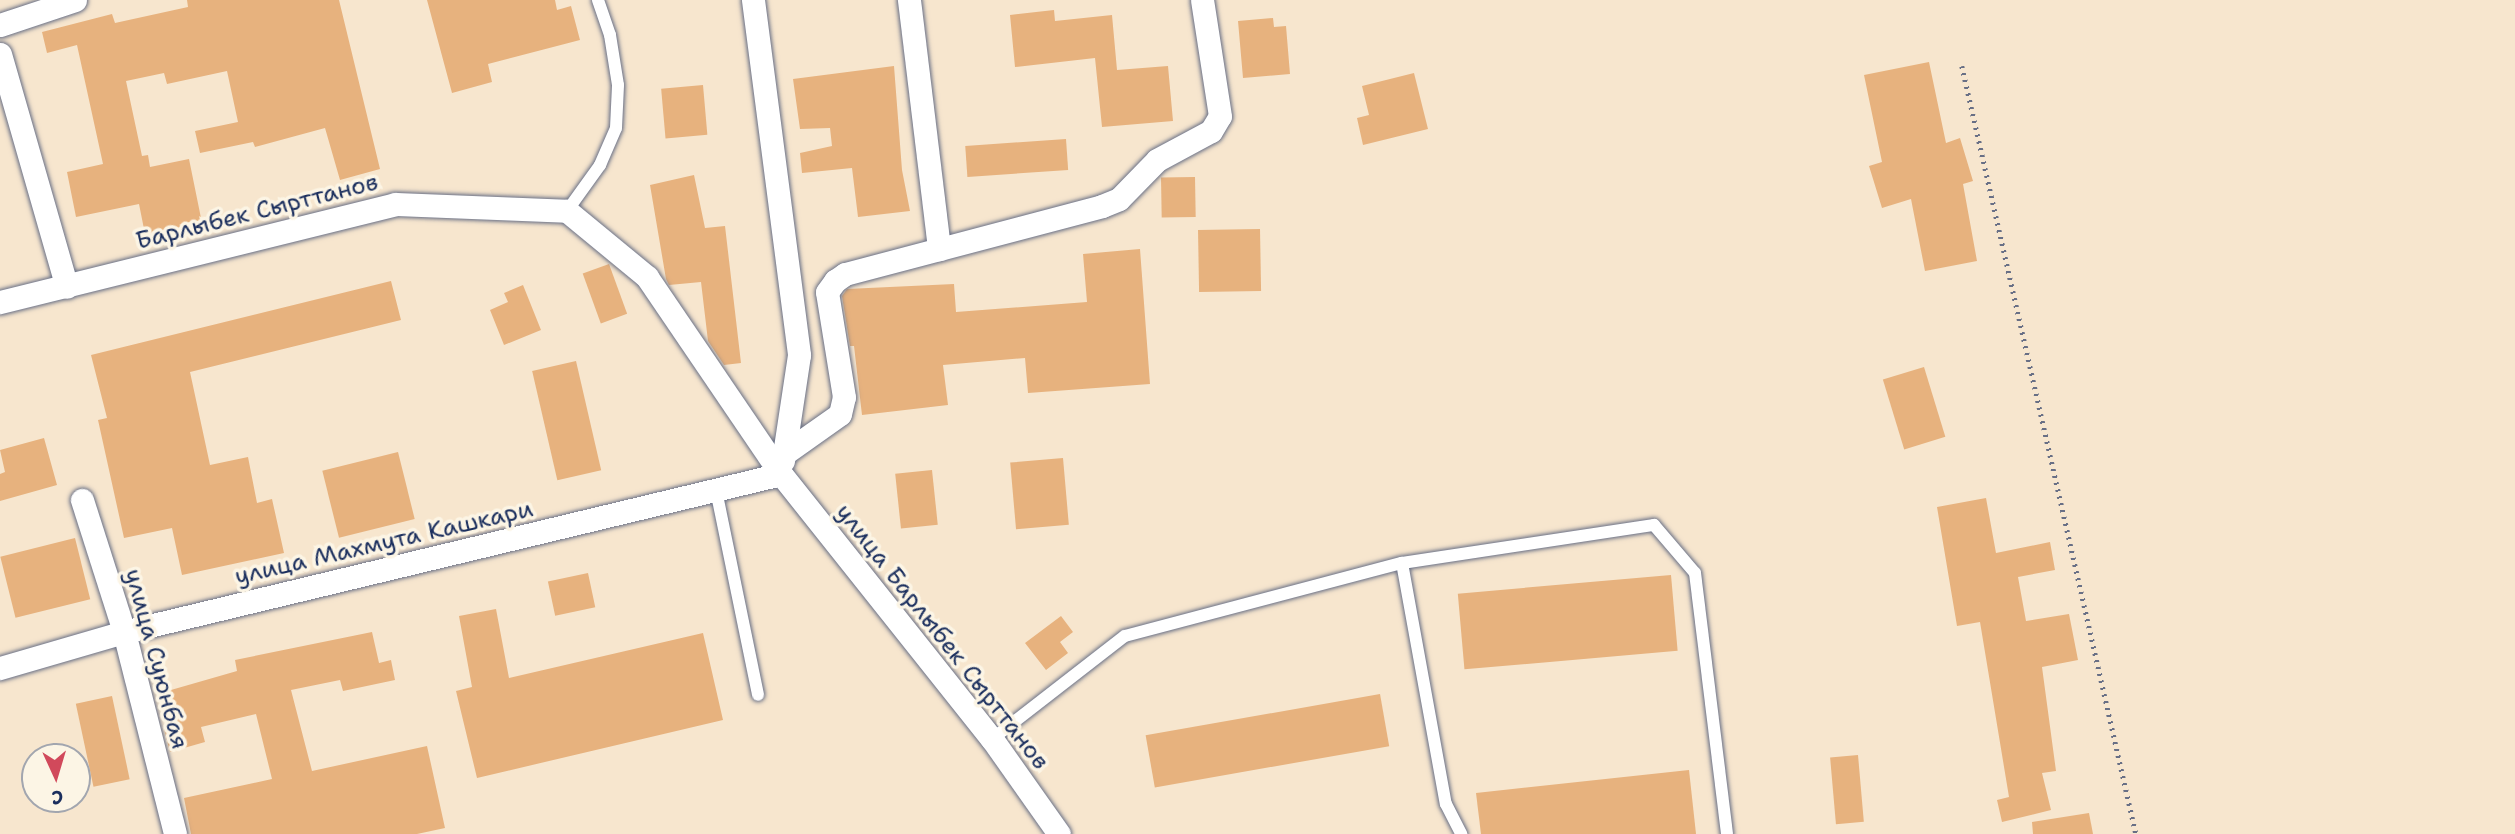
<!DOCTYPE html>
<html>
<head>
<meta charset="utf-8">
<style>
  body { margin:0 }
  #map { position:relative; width:2515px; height:834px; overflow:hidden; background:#f7e6ce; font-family:"Shantell Sans",sans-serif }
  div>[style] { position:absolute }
  .building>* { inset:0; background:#e7b27e; transform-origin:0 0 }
  .path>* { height:4.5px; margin-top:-2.25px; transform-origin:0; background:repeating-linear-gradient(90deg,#686f85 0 2px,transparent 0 7px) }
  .roads { filter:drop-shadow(0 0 2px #686f85) drop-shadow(0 0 2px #686f85) }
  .service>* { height:12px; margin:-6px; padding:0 6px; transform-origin:6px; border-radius:6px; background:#fff }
  .minor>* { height:23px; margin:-11.5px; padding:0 11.5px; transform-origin:11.5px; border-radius:11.5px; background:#fff }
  span { translate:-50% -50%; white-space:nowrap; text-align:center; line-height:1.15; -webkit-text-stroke:7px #fcf5e5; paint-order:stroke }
  .street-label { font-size:24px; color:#1b2f5e }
  .north { position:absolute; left:21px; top:743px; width:70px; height:70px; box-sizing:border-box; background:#fcf5e5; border:2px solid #a2a6af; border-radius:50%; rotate:176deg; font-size:19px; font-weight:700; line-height:28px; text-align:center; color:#1b2f5e }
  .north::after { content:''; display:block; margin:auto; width:24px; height:32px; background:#d1495b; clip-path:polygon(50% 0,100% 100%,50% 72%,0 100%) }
</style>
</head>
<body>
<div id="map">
  <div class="building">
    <div style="clip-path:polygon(187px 0,339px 0,380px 169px,340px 180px,325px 128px,255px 147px,253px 142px,200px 153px,195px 131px,238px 122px,227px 71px,167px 84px,164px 73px,126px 81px,142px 156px,148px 155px,150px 167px,189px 159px,202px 223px,145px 234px,139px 204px,76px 217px,67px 172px,103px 164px,77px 45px,47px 53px,42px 32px,112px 14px,115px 23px,188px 7px)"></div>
    <div style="clip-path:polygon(427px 0,555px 0,557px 10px,571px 6px,580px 40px,488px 64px,492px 82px,452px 93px)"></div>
    <div style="clip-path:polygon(1054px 10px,1055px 21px,1112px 15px,1117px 70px,1168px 66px,1173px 121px,1102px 127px,1095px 58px,1015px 67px,1010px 15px)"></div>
    <div style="clip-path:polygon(1273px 18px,1274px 27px,1286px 26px,1290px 74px,1243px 78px,1238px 21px)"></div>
    <div style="clip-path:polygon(1929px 62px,1946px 143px,1960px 138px,1973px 181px,1963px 184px,1977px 261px,1925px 271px,1911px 199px,1882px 208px,1869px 166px,1882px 162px,1864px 75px)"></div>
    <div style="clip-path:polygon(894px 66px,902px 170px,910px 211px,858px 217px,852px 168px,802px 173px,800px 153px,832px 146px,830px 128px,800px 129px,793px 79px)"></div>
    <div style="clip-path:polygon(1414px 73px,1428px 129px,1363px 145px,1357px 118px,1369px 115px,1362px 86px)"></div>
    <div style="left:703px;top:85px;width:50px;height:42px;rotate:85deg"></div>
    <div style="left:1066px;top:139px;width:31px;height:101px;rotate:86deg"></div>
    <div style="clip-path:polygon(694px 175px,705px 228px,725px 226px,741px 363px,724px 365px,708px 341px,701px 282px,669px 285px,666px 279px,650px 185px)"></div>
    <div style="left:1195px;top:177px;width:40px;height:34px;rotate:89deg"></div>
    <div style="left:1260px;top:229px;width:62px;height:62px;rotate:89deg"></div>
    <div style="clip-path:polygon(1140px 249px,1150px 384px,1028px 393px,1025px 358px,943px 365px,948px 405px,862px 415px,854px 346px,850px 346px,842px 296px,847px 289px,954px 284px,956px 312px,1087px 302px,1083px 254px)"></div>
    <div style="left:609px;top:264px;width:53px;height:28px;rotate:70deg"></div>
    <div style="clip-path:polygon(391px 281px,401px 320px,190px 372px,210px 465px,248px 457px,257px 503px,272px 499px,284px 553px,182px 575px,172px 528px,124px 538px,98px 420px,107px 418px,91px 355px)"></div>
    <div style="clip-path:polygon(523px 285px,541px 330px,504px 345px,490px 310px,508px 302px,504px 293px)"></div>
    <div style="left:576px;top:361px;width:112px;height:45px;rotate:77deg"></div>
    <div style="left:1924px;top:367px;width:73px;height:43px;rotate:73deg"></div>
    <div style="clip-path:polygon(44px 438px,57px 485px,0 501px,0 474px,5px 472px,0 450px)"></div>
    <div style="left:398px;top:452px;width:69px;height:78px;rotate:76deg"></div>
    <div style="left:1063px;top:458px;width:67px;height:53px;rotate:85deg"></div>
    <div style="left:932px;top:470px;width:55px;height:37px;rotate:84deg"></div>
    <div style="clip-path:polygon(1986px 498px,1996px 553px,2050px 542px,2055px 570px,2018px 577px,2026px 621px,2069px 614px,2078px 660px,2042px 667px,2056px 771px,2042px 773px,2051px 810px,2002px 822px,1997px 800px,2009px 797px,1980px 622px,1957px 626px,1937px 507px)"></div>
    <div style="left:75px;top:538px;width:63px;height:77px;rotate:76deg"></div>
    <div style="left:588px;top:573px;width:35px;height:41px;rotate:78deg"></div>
    <div style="left:1671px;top:575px;width:76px;height:214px;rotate:85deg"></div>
    <div style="clip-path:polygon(496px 609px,509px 678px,703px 633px,723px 720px,477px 778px,456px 691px,472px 687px,459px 616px)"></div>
    <div style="clip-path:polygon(1061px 616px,1073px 632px,1060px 642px,1068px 653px,1046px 670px,1025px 643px)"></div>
    <div style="clip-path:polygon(372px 632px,379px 663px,391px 660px,395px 680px,343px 691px,340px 680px,291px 690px,312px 771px,427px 746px,445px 828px,417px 834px,191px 834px,184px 798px,272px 779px,256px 714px,201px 727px,205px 742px,170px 752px,164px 729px,174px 726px,164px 692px,237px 671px,235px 660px)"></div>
    <div style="left:1380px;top:694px;width:53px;height:238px;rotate:80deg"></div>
    <div style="left:112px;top:696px;width:85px;height:37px;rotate:78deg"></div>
    <div style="left:1858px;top:755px;width:67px;height:28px;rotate:85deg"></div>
    <div style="clip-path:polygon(1689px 770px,1696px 834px,1481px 834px,1476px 793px)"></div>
    <div style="clip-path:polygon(2089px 813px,2093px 834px,2033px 834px,2032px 822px)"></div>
  </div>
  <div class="path">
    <div style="left:1962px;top:66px;width:787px;rotate:77.23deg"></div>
  </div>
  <div class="roads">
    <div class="service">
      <div style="left:567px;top:211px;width:57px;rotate:-54.3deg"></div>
      <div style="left:600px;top:165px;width:40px;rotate:-66.6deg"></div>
      <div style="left:616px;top:128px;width:43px;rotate:-87.3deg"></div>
      <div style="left:618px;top:85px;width:51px;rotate:-99.1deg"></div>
      <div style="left:610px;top:35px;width:37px;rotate:-109deg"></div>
      <div style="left:716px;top:490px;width:209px;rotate:78.4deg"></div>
      <div style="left:1402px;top:563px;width:245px;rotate:79.7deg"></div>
      <div style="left:1446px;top:804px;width:34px;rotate:63deg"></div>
      <div style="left:992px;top:739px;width:168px;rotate:-37.8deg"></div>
      <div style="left:1125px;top:636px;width:286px;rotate:-14.8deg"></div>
      <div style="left:1402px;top:563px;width:255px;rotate:-8.6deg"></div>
      <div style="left:1654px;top:525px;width:63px;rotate:49.5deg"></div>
      <div style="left:1695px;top:573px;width:263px;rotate:83deg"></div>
    </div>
    <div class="minor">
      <div style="left:753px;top:0;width:358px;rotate:82.6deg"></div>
      <div style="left:799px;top:355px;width:107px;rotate:98.6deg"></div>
      <div style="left:909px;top:0;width:251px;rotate:83.1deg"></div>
      <div style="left:0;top:25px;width:79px;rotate:-18.4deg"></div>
      <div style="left:0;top:54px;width:242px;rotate:74deg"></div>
      <div style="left:0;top:302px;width:407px;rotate:-13.9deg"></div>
      <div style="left:395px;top:204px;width:172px;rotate:2.3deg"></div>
      <div style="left:567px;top:211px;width:104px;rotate:39.5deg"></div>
      <div style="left:647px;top:277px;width:238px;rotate:55.8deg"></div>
      <div style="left:781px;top:474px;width:339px;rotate:51.5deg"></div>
      <div style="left:992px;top:739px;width:116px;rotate:54.8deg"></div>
      <div style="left:785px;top:453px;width:67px;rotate:-35.3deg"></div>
      <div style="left:840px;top:414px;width:17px;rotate:-77deg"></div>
      <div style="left:844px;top:397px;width:106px;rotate:-99.2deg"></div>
      <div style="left:827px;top:292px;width:14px;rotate:-54deg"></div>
      <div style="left:835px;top:281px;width:12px;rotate:-35deg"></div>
      <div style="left:845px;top:274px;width:266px;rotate:-14.8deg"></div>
      <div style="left:1102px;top:206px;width:18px;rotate:-22deg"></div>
      <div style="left:1119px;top:199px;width:54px;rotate:-45.7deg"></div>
      <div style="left:1157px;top:160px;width:61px;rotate:-28.2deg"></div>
      <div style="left:1211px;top:131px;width:17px;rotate:-59deg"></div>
      <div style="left:1220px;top:116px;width:117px;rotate:-98.8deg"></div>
      <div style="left:82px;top:500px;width:139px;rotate:72.3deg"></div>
      <div style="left:124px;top:632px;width:208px;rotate:75.8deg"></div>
      <div style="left:0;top:668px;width:129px;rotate:-16.2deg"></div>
      <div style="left:124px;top:632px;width:676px;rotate:-13.52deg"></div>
    </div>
  </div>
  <div class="street-label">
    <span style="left:257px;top:212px;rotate:-14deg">Барлыбек Сырттанов</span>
    <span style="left:384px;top:543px;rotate:-13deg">улица Махмута Кашкари</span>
    <span style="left:942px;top:637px;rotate:52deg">улица Барлыбек Сырттанов</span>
    <span style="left:156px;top:659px;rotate:75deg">улица Суюнбая</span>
  </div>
  <div class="north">С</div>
</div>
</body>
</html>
